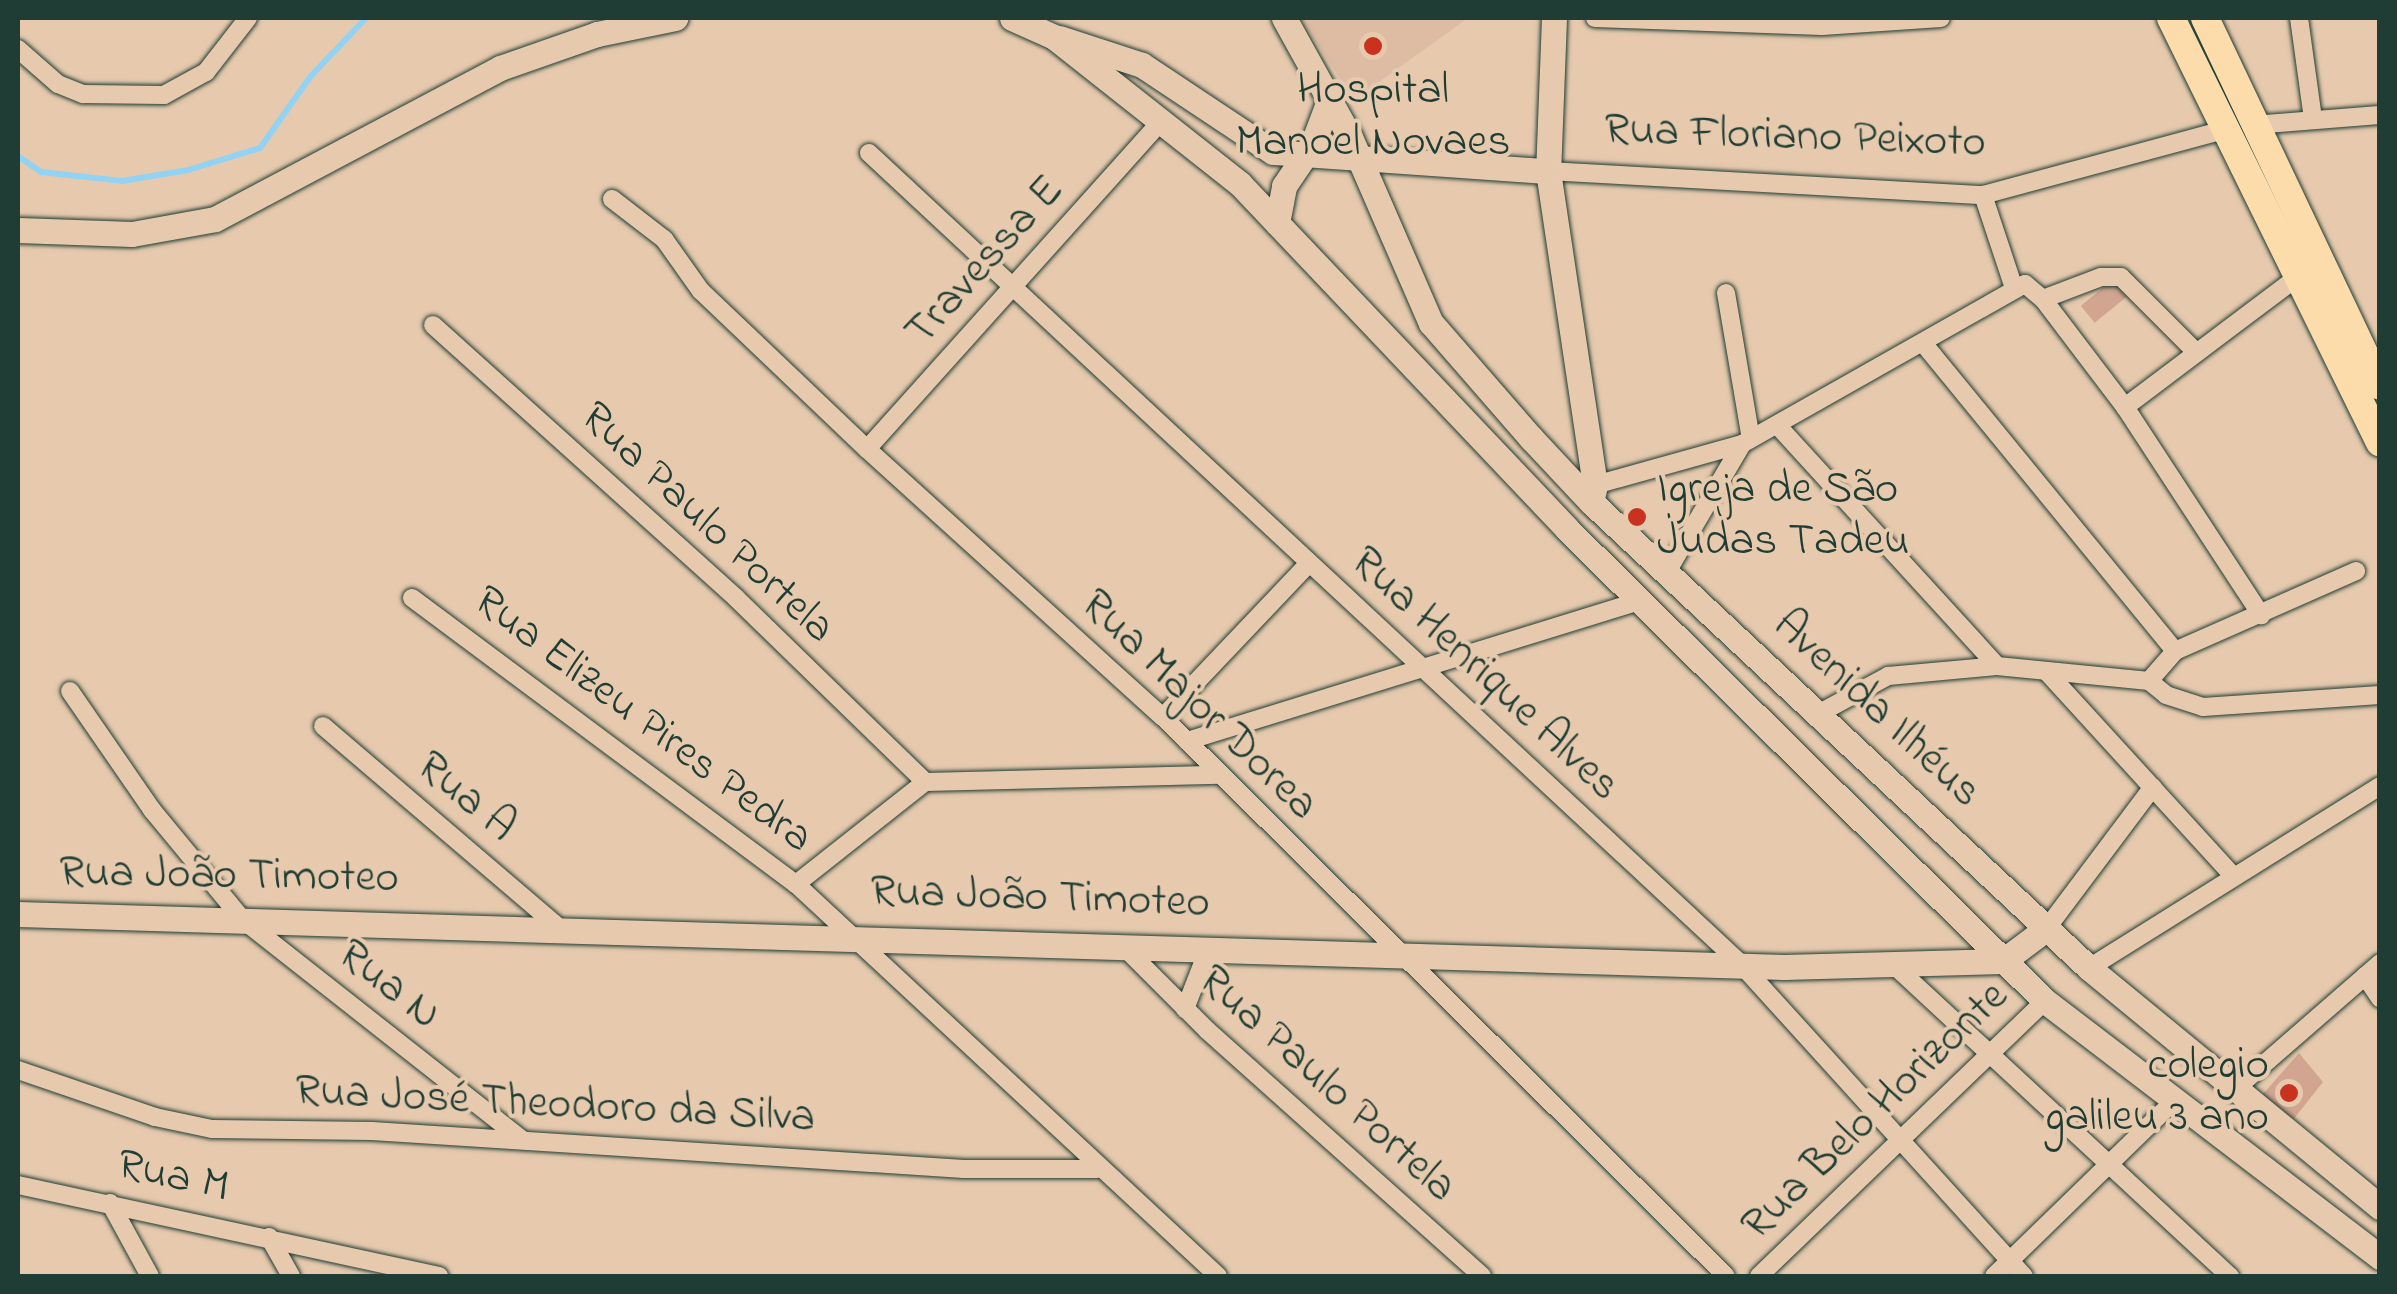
<!DOCTYPE html>
<html>
<head>
<meta charset="utf-8">
<style>
  body { margin:0 }
  #map { position:relative; width:2397px; height:1294px; overflow:hidden; background:#e7caae; font-family:"Indie Flower",sans-serif }
  div>[style] { position:absolute }
  .built>* { inset:0; background:#ddbca3 }
  .stream>* { height:6px; margin:-3px; padding:0 3px; transform-origin:3px; border-radius:3px; background:#92d3f4 }
  .building>* { inset:0; background:#d2a590; transform-origin:0 0 }
  .roads { filter:drop-shadow(0 0 2px #1f3d34) drop-shadow(0 0 2px #1f3d34) }
  .street>* { height:18px; margin:-9px; padding:0 9px; transform-origin:9px; border-radius:9px; background:#e7caae }
  .secondary>* { height:25px; margin:-12.5px; padding:0 12.5px; transform-origin:12.5px; border-radius:12.5px; background:#e7caae }
  .primary>* { height:28px; margin:-14px; padding:0 14px; transform-origin:14px; border-radius:14px; background:#fddcac }
  .dots>* { width:28px; height:28px; translate:-50% -50%; box-sizing:border-box; border:5px solid #e7caae; border-radius:50% }
  span { translate:-50% -50%; white-space:nowrap; text-align:center; line-height:1.15; -webkit-text-stroke:8px #e7caae; paint-order:stroke }
  .poi-label { font-size:45px; color:#1f3d34 }
  .left { translate:0 -50%; text-align:left }
  .right { translate:-100% -50%; text-align:right }
  .street-label { font-size:45px; color:#1f3d34 }
  .frame { position:absolute; inset:0; border:20px solid #1f3d34; pointer-events:none }
</style>
</head>
<body>
<div id="map">
  <div class="built">
    <div style="clip-path:polygon(1300px 18px,1468px 18px,1354px 100px)"></div>
  </div>
  <div class="stream">
    <div style="left:18px;top:156px;width:28px;rotate:35deg"></div>
    <div style="left:41px;top:172px;width:81px;rotate:6.3deg"></div>
    <div style="left:122px;top:181px;width:67px;rotate:-9.5deg"></div>
    <div style="left:188px;top:170px;width:75px;rotate:-17deg"></div>
    <div style="left:260px;top:148px;width:87px;rotate:-54.8deg"></div>
    <div style="left:310px;top:77px;width:81px;rotate:-46.5deg"></div>
  </div>
  <div class="building">
    <div style="left:2115px;top:278px;width:22px;height:44px;rotate:51deg"></div>
    <div style="clip-path:polygon(2299px 1053px,2323px 1082px,2281px 1135px,2250px 1109px)"></div>
  </div>
  <div class="roads">
    <div class="street">
      <div style="left:1595px;top:18px;width:227px;rotate:2deg"></div>
      <div style="left:1822px;top:26px;width:119px;rotate:-3.8deg"></div>
      <div style="left:2299px;top:18px;width:102px;rotate:82.1deg"></div>
      <div style="left:18px;top:49px;width:53px;rotate:41.2deg"></div>
      <div style="left:58px;top:84px;width:27px;rotate:22deg"></div>
      <div style="left:83px;top:94px;width:81px;rotate:0.7deg"></div>
      <div style="left:164px;top:95px;width:48px;rotate:-28.7deg"></div>
      <div style="left:206px;top:72px;width:68px;rotate:-52.1deg"></div>
      <div style="left:2253px;top:125px;width:127px;rotate:-4.5deg"></div>
      <div style="left:869px;top:153px;width:1188px;rotate:42.92deg"></div>
      <div style="left:1739px;top:962px;width:424px;rotate:47.8deg"></div>
      <div style="left:1548px;top:171px;width:436px;rotate:3.2deg"></div>
      <div style="left:1983px;top:195px;width:250px;rotate:-15.1deg"></div>
      <div style="left:1983px;top:195px;width:98px;rotate:71.6deg"></div>
      <div style="left:612px;top:199px;width:66px;rotate:37.6deg"></div>
      <div style="left:664px;top:239px;width:64px;rotate:54.6deg"></div>
      <div style="left:701px;top:291px;width:229px;rotate:43.6deg"></div>
      <div style="left:867px;top:449px;width:399px;rotate:42.2deg"></div>
      <div style="left:1163px;top:717px;width:793px;rotate:44.8deg"></div>
      <div style="left:1726px;top:293px;width:148px;rotate:80.3deg"></div>
      <div style="left:2043px;top:299px;width:136px;rotate:52.8deg"></div>
      <div style="left:2125px;top:407px;width:249px;rotate:56.8deg"></div>
      <div style="left:433px;top:325px;width:408px;rotate:42deg"></div>
      <div style="left:736px;top:598px;width:264px;rotate:44.2deg"></div>
      <div style="left:1923px;top:343px;width:398px;rotate:50.7deg"></div>
      <div style="left:2125px;top:407px;width:214px;rotate:-37deg"></div>
      <div style="left:1778px;top:426px;width:325px;rotate:47.6deg"></div>
      <div style="left:867px;top:449px;width:437px;rotate:-48.1deg"></div>
      <div style="left:1595px;top:485px;width:153px;rotate:-15.6deg"></div>
      <div style="left:1742px;top:444px;width:325px;rotate:-29.5deg"></div>
      <div style="left:2025px;top:284px;width:23px;rotate:40deg"></div>
      <div style="left:2043px;top:299px;width:62px;rotate:-20.8deg"></div>
      <div style="left:2101px;top:277px;width:20px"></div>
      <div style="left:2121px;top:277px;width:103px;rotate:45deg"></div>
      <div style="left:1667px;top:572px;width:148px;rotate:-59.6deg"></div>
      <div style="left:412px;top:598px;width:479px;rotate:36.7deg"></div>
      <div style="left:796px;top:884px;width:576px;rotate:42.89deg"></div>
      <div style="left:2046px;top:671px;width:277px;rotate:47.6deg"></div>
      <div style="left:2149px;top:681px;width:22px;rotate:39deg"></div>
      <div style="left:2166px;top:695px;width:39px;rotate:18deg"></div>
      <div style="left:2203px;top:707px;width:177px;rotate:-3.9deg"></div>
      <div style="left:2149px;top:681px;width:40px;rotate:-49deg"></div>
      <div style="left:2175px;top:651px;width:198px;rotate:-23.8deg"></div>
      <div style="left:70px;top:691px;width:145px;rotate:55.4deg"></div>
      <div style="left:152px;top:810px;width:143px;rotate:50.4deg"></div>
      <div style="left:243px;top:920px;width:356px;rotate:38.2deg"></div>
      <div style="left:1818px;top:714px;width:80px;rotate:-28.5deg"></div>
      <div style="left:1888px;top:676px;width:109px;rotate:-5.2deg"></div>
      <div style="left:1997px;top:666px;width:153px;rotate:5.6deg"></div>
      <div style="left:1163px;top:717px;width:211px;rotate:-46.5deg"></div>
      <div style="left:323px;top:726px;width:309px;rotate:40.5deg"></div>
      <div style="left:1187px;top:741px;width:474px;rotate:-17.2deg"></div>
      <div style="left:796px;top:884px;width:164px;rotate:-38.3deg"></div>
      <div style="left:925px;top:782px;width:295px;rotate:-1.4deg"></div>
      <div style="left:2047px;top:928px;width:176px;rotate:-53.1deg"></div>
      <div style="left:1123px;top:946px;width:120px;rotate:45deg"></div>
      <div style="left:1208px;top:1031px;width:368px;rotate:41.8deg"></div>
      <div style="left:1897px;top:968px;width:454px;rotate:42.8deg"></div>
      <div style="left:2089px;top:968px;width:343px;rotate:-32deg"></div>
      <div style="left:2365px;top:976px;width:27px;rotate:56deg"></div>
      <div style="left:1185px;top:1009px;width:66px;rotate:-68.8deg"></div>
      <div style="left:18px;top:1070px;width:145px;rotate:18.9deg"></div>
      <div style="left:155px;top:1117px;width:58px;rotate:11.9deg"></div>
      <div style="left:212px;top:1129px;width:160px;rotate:0.7deg"></div>
      <div style="left:372px;top:1131px;width:593px;rotate:3.67deg"></div>
      <div style="left:964px;top:1169px;width:133px"></div>
      <div style="left:2233px;top:1091px;width:195px;rotate:-41deg"></div>
      <div style="left:18px;top:1185px;width:431px;rotate:12.2deg"></div>
      <div style="left:110px;top:1203px;width:83px;rotate:61.3deg"></div>
      <div style="left:269px;top:1237px;width:45px;rotate:60.6deg"></div>
      <div style="left:1759px;top:1276px;width:397px;rotate:-43.9deg"></div>
      <div style="left:1994px;top:1276px;width:248px;rotate:-44.2deg"></div>
    </div>
    <div class="secondary">
      <div style="left:1012px;top:18px;width:46px;rotate:24.3deg"></div>
      <div style="left:1054px;top:37px;width:237px;rotate:38.3deg"></div>
      <div style="left:1240px;top:184px;width:475px;rotate:46.5deg"></div>
      <div style="left:1567px;top:529px;width:672px;rotate:44.64deg"></div>
      <div style="left:2045px;top:1001px;width:422px;rotate:37.4deg"></div>
      <div style="left:1284px;top:18px;width:136px;rotate:61deg"></div>
      <div style="left:1350px;top:137px;width:203px;rotate:66.5deg"></div>
      <div style="left:1431px;top:323px;width:154px;rotate:49deg"></div>
      <div style="left:1532px;top:439px;width:86px;rotate:46.9deg"></div>
      <div style="left:1591px;top:502px;width:682px;rotate:43.1deg"></div>
      <div style="left:2089px;top:968px;width:377px;rotate:39.4deg"></div>
      <div style="left:1554px;top:18px;width:153px;rotate:92.2deg"></div>
      <div style="left:1548px;top:171px;width:317px;rotate:81.5deg"></div>
      <div style="left:1595px;top:485px;width:17px;rotate:103deg"></div>
      <div style="left:1059px;top:38px;width:87px;rotate:18deg"></div>
      <div style="left:1142px;top:65px;width:157px;rotate:33.6deg"></div>
      <div style="left:1273px;top:152px;width:276px;rotate:4deg"></div>
      <div style="left:1277px;top:223px;width:38px;rotate:-79deg"></div>
      <div style="left:1284px;top:186px;width:52px;rotate:-56deg"></div>
      <div style="left:1313px;top:143px;width:48px;rotate:-69.3deg"></div>
      <div style="left:18px;top:230px;width:114px;rotate:2deg"></div>
      <div style="left:132px;top:234px;width:84px;rotate:-10.2deg"></div>
      <div style="left:215px;top:219px;width:323px;rotate:-27.9deg"></div>
      <div style="left:500px;top:68px;width:103px;rotate:-19.3deg"></div>
      <div style="left:597px;top:34px;width:80px;rotate:-11.6deg"></div>
      <div style="left:18px;top:914px;width:1767px;rotate:1.72deg"></div>
      <div style="left:1784px;top:967px;width:219px;rotate:-1.6deg"></div>
      <div style="left:2003px;top:961px;width:55px;rotate:-36.9deg"></div>
    </div>
    <div class="primary">
      <div style="left:2171px;top:18px;width:473px;rotate:63.8deg"></div>
      <div style="left:2205px;top:18px;width:407px;rotate:64.6deg"></div>
    </div>
  </div>
  <div class="dots">
    <div style="left:1373px;top:46px;background:#c8321e"></div>
    <div style="left:1637px;top:517px;background:#c8321e"></div>
    <div style="left:2289px;top:1093px;background:#c8321e"></div>
  </div>
  <div class="poi-label">
    <span style="left:1373px;top:118px">Hospital<br>Manoel Novaes</span>
    <span class="left" style="left:1657px;top:517px">Igreja de São<br>Judas Tadeu</span>
    <span class="right" style="left:2269px;top:1093px">colegio<br>galileu 3 ano</span>
  </div>
  <div class="street-label">
    <span style="left:1795px;top:138px;rotate:2deg">Rua Floriano Peixoto</span>
    <span style="left:986px;top:262px;rotate:-48deg">Travessa E</span>
    <span style="left:706px;top:524px;rotate:43deg">Rua Paulo Portela</span>
    <span style="left:1484px;top:675px;rotate:43deg">Rua Henrique Alves</span>
    <span style="left:1198px;top:706px;rotate:44deg">Rua Major Dorea</span>
    <span style="left:1876px;top:710px;rotate:43deg">Avenida Ilhéus</span>
    <span style="left:642px;top:721px;rotate:37deg">Rua Elizeu Pires Pedra</span>
    <span style="left:465px;top:798px;rotate:40deg">Rua A</span>
    <span style="left:229px;top:877px;rotate:1deg">Rua João Timoteo</span>
    <span style="left:1040px;top:899px;rotate:2deg">Rua João Timoteo</span>
    <span style="left:388px;top:986px;rotate:38deg">Rua N</span>
    <span style="left:1326px;top:1085px;rotate:42deg">Rua Paulo Portela</span>
    <span style="left:555px;top:1106px;rotate:3deg">Rua José Theodoro da Silva</span>
    <span style="left:1876px;top:1112px;rotate:-44deg">Rua Belo Horizonte</span>
    <span style="left:173px;top:1178px;rotate:12deg">Rua M</span>
  </div>
  <div class="frame"></div>
</div>
</body>
</html>
